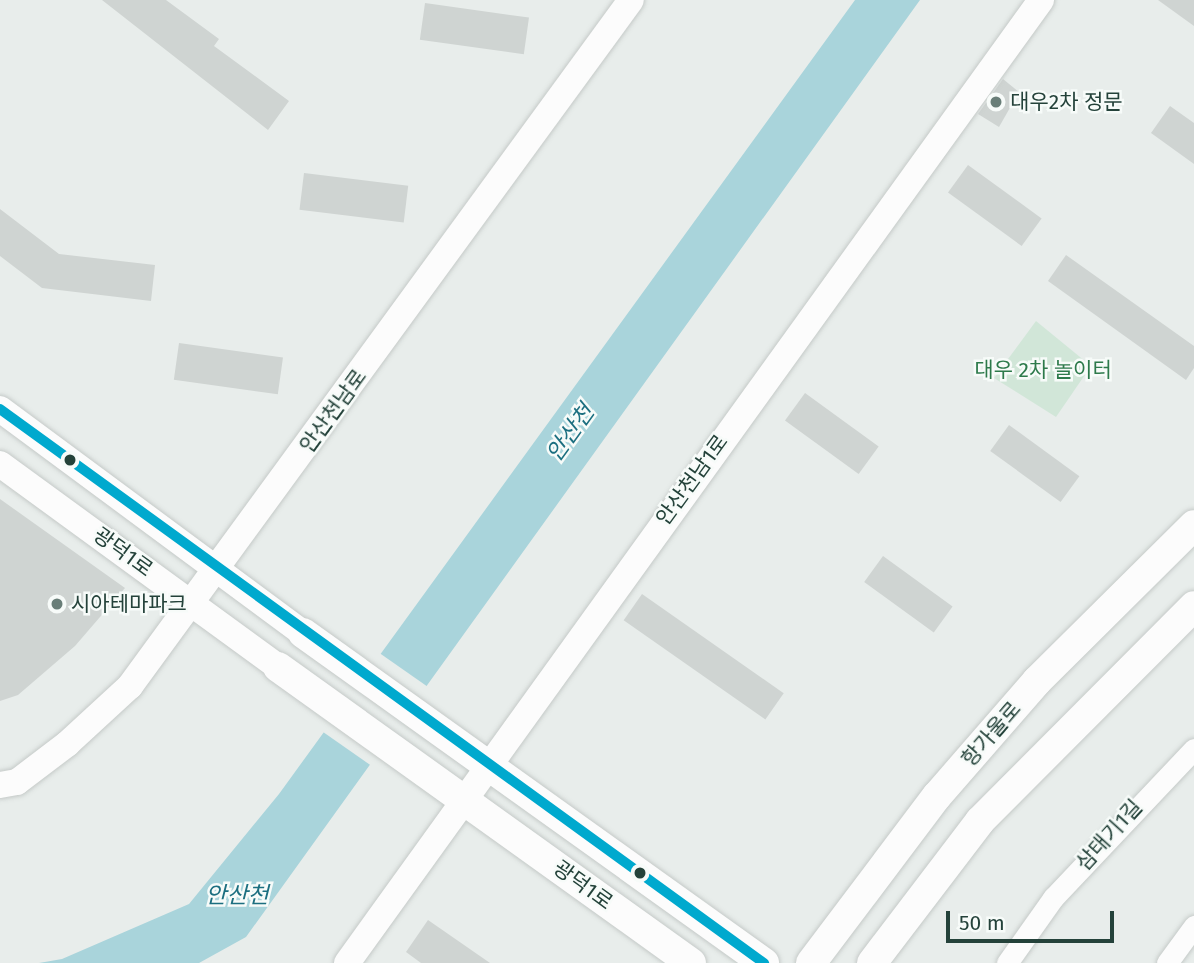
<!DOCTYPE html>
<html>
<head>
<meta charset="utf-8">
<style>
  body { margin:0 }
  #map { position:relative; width:1194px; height:963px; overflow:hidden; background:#e8edeb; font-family:"Fira Sans","Noto Sans KR",sans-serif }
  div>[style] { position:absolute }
  .green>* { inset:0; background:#d1e6d8 }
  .water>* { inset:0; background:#a9d4db }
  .pier>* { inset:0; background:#e8edeb; transform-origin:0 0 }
  .building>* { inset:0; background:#cfd4d2; transform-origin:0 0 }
  .roads { filter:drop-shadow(0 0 2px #c5cac8) drop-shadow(0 0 2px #c5cac8) }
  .minor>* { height:21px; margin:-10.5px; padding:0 10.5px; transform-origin:10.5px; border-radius:10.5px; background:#fcfcfc }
  .tertiary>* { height:26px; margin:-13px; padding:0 13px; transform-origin:13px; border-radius:13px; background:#fcfcfc }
  .secondary>* { height:30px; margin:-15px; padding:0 15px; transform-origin:15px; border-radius:15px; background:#fcfcfc }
  .bus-1>* { height:10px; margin:-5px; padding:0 5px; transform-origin:5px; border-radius:5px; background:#00a9ce }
  .dots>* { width:19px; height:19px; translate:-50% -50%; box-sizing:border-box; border:4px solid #f7fbf9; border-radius:50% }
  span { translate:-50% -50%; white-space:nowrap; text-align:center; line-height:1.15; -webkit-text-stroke:5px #f7fbf9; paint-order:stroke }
  .poi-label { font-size:21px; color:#24423a }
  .left { translate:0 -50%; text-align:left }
  .park-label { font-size:21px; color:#2d7a4b }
  .street-label { font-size:21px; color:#24423a }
  .water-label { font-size:23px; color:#1c6f80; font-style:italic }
  .scale { position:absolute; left:946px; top:911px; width:168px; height:32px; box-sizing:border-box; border:4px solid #24423a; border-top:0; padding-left:9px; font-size:21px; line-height:24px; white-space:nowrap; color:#24423a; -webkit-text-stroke:5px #f7fbf9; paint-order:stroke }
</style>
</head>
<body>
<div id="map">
  <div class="green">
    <div style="clip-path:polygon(1036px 321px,1091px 366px,1056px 417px,994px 378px)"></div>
  </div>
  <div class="water">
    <div style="clip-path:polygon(855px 0,920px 0,246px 937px,199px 963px,39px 963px,62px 959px,189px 904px,279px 794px)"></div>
  </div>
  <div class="pier">
    <div style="left:378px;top:652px;width:62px;height:97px;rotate:35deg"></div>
  </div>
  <div class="building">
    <div style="clip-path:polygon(102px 0,166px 0,219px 39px,214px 46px,289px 101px,268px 130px)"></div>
    <div style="clip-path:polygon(1158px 0,1194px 0,1194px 26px)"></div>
    <div style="left:425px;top:3px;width:105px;height:37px;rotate:8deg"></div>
    <div style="clip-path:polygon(1003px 79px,1019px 92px,999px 127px,978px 114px)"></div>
    <div style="clip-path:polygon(1170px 106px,1194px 123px,1194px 164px,1151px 133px)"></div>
    <div style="left:968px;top:165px;width:91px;height:34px;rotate:36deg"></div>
    <div style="left:304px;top:173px;width:105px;height:37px;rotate:7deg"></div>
    <div style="clip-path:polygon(0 209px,59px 254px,155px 265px,151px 301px,42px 288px,0 256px)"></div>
    <div style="clip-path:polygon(1066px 255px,1194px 346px,1194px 368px,1186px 380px,1048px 281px)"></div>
    <div style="left:179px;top:343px;width:105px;height:37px;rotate:8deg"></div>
    <div style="left:805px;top:393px;width:91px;height:34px;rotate:36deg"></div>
    <div style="left:1009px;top:425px;width:87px;height:32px;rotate:36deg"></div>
    <div style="clip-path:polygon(0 499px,125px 588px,75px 646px,18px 695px,0 701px)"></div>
    <div style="left:883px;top:556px;width:86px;height:32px;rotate:36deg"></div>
    <div style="left:642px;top:594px;width:173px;height:32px;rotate:35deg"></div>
    <div style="clip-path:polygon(428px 920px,490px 963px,421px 963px,406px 952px)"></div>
  </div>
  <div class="roads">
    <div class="minor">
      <div style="left:1007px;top:963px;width:80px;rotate:-54.7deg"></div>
      <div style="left:1053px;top:898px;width:205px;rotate:-46.6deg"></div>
      <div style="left:1167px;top:963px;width:46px;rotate:-53.9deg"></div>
    </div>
    <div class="tertiary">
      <div style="left:0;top:409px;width:377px;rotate:36.5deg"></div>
      <div style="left:0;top:464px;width:344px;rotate:36.1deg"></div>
      <div style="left:0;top:785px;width:17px;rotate:-10deg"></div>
      <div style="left:17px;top:782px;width:63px;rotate:-37.2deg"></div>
      <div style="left:67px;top:744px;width:86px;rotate:-42.6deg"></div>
      <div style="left:130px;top:686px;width:849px;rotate:-53.86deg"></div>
      <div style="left:347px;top:963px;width:1187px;rotate:-54.22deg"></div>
    </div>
    <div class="secondary">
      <div style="left:303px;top:633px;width:567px;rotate:35.6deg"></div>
      <div style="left:278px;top:667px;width:508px;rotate:35.63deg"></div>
      <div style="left:811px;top:963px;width:209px;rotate:-53deg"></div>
      <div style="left:937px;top:796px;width:152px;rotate:-49deg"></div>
      <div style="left:1037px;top:681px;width:221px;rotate:-44.8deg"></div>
      <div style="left:872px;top:963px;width:178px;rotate:-52.7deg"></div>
      <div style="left:980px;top:821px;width:303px;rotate:-45.1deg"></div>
    </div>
  </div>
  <div class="bus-1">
    <div style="left:0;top:409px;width:944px;rotate:35.95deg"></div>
  </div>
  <div class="dots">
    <div style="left:996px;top:102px;background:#697e78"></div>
    <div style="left:70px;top:460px;background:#24423a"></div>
    <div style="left:57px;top:604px;background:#697e78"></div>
    <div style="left:640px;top:873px;background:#24423a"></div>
  </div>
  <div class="poi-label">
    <span class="left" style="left:1010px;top:102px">대우2차 정문</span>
    <span class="left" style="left:71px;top:604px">시아테마파크</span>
  </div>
  <div class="park-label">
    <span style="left:1043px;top:370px">대우 2차 놀이터</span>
  </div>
  <div class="street-label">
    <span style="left:333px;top:411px;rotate:-54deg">안산천남로</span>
    <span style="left:692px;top:480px;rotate:-54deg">안산천남1로</span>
    <span style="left:123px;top:552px;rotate:36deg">광덕1로</span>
    <span style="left:991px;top:734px;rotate:-49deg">항가울로</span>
    <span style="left:1109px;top:835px;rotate:-48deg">삼태기1길</span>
    <span style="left:583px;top:885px;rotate:36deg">광덕1로</span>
  </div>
  <div class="water-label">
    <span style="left:570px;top:433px;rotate:-54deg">안산천</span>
    <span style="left:237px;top:895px">안산천</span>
  </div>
  <div class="scale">50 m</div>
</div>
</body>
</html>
